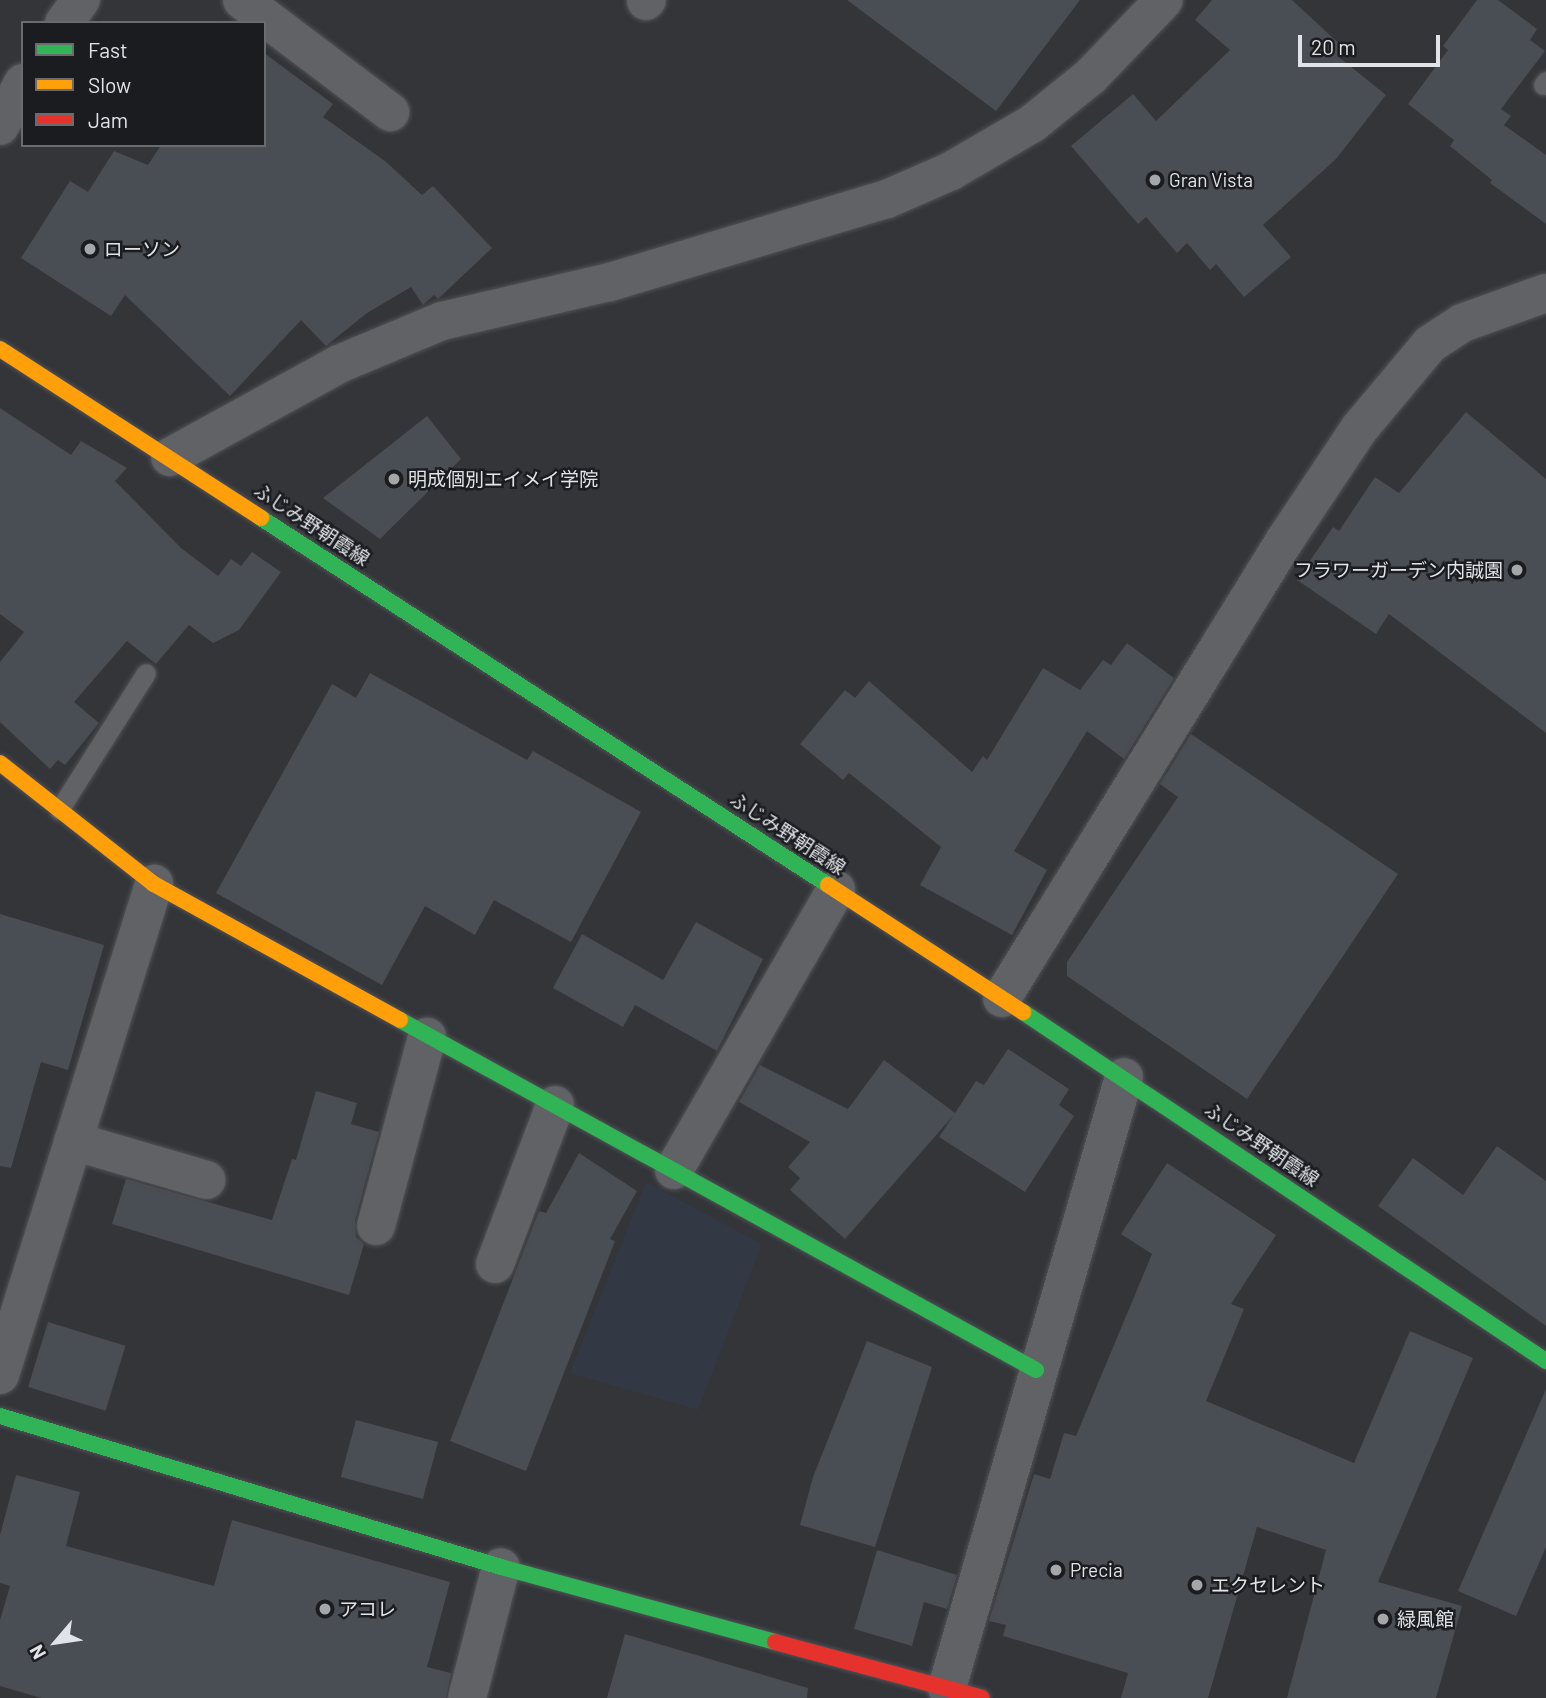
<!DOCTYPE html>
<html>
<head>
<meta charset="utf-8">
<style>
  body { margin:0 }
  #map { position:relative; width:1546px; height:1698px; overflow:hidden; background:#333539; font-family:Barlow,"Noto Sans JP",sans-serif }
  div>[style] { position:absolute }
  .built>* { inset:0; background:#323945 }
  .building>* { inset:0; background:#494d54; transform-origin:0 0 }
  .roads { filter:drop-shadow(0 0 2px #4f5155) drop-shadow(0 0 2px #4f5155) }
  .lane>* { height:19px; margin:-9.5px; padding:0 9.5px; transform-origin:9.5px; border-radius:9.5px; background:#616265 }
  .street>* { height:38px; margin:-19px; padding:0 19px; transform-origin:19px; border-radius:19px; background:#616265 }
  .fast>* { height:16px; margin:-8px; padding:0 8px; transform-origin:8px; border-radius:8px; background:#30b455 }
  .slow>* { height:16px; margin:-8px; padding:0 8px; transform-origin:8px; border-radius:8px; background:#ff9f0a }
  .jam>* { height:16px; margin:-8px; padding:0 8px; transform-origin:8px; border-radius:8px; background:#e5322d }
  .dots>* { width:19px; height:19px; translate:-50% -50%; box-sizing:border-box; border:4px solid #1a1c1f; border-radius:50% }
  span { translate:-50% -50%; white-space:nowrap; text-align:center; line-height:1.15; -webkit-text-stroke:5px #1a1c1f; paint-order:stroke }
  .poi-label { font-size:19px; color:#e0e3e8 }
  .left { translate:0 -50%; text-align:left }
  .right { translate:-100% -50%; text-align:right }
  .street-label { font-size:19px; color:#e0e3e8 }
  .legend { position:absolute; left:21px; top:21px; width:245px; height:126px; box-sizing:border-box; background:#1a1c1f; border:2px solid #696c6f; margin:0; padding:9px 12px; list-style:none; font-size:21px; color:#e0e3e8 }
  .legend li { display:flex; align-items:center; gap:14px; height:35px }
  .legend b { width:35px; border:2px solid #696c6f }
  .north { position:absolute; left:21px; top:1607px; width:70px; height:70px; -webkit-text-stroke:5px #1a1c1f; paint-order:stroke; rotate:241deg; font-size:19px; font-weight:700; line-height:28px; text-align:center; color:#e0e3e8 }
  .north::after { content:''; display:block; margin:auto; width:24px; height:32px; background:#e0e3e8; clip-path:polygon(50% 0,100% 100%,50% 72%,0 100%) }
  .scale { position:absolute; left:1298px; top:35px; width:142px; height:32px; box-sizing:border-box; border:4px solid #e0e3e8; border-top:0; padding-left:9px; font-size:21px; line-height:24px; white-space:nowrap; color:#e0e3e8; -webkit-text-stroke:5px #1a1c1f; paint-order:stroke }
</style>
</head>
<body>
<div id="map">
  <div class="built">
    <div style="clip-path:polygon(646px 1182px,762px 1244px,698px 1410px,570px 1373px)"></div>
  </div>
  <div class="building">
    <div style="clip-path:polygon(847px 0,1080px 0,996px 111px)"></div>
    <div style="clip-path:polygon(1212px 0,1292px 0,1346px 50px,1340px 58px,1386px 95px,1336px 159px,1263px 225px,1291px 257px,1244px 297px,1216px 264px,1210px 270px,1187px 243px,1177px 253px,1146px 217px,1138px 224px,1071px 146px,1133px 94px,1156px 121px,1230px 50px,1195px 20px)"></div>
    <div style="clip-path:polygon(1477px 0,1498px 0,1537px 29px,1530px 40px,1545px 51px,1501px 109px,1511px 116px,1504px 125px,1546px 155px,1546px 224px,1490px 183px,1492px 180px,1450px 146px,1454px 140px,1408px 104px,1448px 50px,1443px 46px)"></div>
    <div style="clip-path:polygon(264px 53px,333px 104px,323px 117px,385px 161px,422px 195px,433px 186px,492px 248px,438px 299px,434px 295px,423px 305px,411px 287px,367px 313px,326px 346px,301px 320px,230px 396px,125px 295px,111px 316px,21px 258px,70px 181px,88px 192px,114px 151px,148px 165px,161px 145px,264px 145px)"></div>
    <div style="clip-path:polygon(0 408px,71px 455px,81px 441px,127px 468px,115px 481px,181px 548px,218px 576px,231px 559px,241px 566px,252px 552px,281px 572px,239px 630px,213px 643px,189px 625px,156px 664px,127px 641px,74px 702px,99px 723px,65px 765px,58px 760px,50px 769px,0 722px,0 662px,24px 632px,0 614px)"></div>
    <div style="clip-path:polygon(1466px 412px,1546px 479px,1546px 733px,1389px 614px,1376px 634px,1297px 580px,1333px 527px,1339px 531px,1375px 477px,1399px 493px)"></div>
    <div style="clip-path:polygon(427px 416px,461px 459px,380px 539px,323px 498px)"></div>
    <div style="clip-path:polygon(1127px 643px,1174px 678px,1124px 759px,1087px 731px,1014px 851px,1047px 870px,1012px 935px,920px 885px,941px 847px,849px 773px,843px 780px,800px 744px,845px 690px,855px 698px,869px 681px,972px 772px,983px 756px,987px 760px,1043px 668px,1080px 690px,1103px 660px,1111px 665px)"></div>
    <div style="clip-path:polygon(370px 673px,527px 760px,533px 751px,641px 812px,571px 942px,494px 900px,475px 935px,425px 906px,382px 985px,216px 893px,332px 684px,356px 698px)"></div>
    <div style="clip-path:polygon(1191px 734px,1398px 874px,1247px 1099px,1067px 976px,1067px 962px,1178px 797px,1160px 784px)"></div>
    <div style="clip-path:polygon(0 914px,104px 945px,68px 1070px,41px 1062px,11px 1168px,0 1166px)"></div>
    <div style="clip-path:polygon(696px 922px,763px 959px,717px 1051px,635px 1005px,623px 1027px,553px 988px,582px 934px,663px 980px)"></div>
    <div style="clip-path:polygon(1008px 1049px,1069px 1089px,1059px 1105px,1074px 1116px,1025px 1192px,939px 1137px,953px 1116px,845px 1239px,790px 1190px,800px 1178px,788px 1167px,810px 1142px,739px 1102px,760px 1065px,848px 1109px,884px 1060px,955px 1113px,976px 1081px,984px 1085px)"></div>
    <div style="clip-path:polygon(316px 1091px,357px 1103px,351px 1124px,379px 1132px,355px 1220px,356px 1237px,364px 1244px,349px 1295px,112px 1224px,126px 1179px,272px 1220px,292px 1159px,296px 1160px)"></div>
    <div style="clip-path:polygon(1497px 1146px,1546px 1181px,1546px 1326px,1378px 1206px,1413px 1158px,1463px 1195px)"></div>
    <div style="clip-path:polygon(579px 1153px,637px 1191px,610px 1239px,615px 1241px,526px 1471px,450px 1441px,539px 1211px,546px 1213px)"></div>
    <div style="clip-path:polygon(1167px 1163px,1276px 1235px,1231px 1304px,1244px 1309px,1206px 1401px,1354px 1463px,1410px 1331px,1473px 1358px,1378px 1582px,1462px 1606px,1436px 1698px,1287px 1698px,1326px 1550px,1257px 1527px,1208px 1698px,1121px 1698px,1128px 1673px,1003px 1636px,1006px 1625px,989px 1621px,1034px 1474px,1050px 1479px,1064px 1433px,1076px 1436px,1152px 1254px,1121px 1234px)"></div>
    <div style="left:48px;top:1322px;width:81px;height:68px;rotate:17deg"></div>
    <div style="clip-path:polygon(867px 1341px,932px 1367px,875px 1547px,800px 1525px,813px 1477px)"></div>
    <div style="clip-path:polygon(1546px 1389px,1546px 1547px,1516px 1616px,1458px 1591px)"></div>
    <div style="left:356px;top:1420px;width:85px;height:59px;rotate:15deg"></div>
    <div style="clip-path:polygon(16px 1475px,80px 1492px,66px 1546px,214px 1586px,232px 1520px,450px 1582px,427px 1667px,451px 1673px,446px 1698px,41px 1698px,0 1686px,0 1620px,10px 1586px,0 1583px,0 1535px)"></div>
    <div style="clip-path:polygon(877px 1550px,957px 1575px,947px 1609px,924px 1602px,912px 1646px,854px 1629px)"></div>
    <div style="clip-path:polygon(625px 1634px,808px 1688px,807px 1698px,607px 1698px)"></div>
  </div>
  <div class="roads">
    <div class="lane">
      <div style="left:1543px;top:85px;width:5px;rotate:-53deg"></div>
      <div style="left:59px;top:810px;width:162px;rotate:-57.6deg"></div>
    </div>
    <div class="street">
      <div style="left:242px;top:0;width:186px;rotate:37.1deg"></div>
      <div style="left:646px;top:1px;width:1px;rotate:-45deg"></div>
      <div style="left:64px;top:23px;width:29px;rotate:-54deg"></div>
      <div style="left:0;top:126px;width:49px;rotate:-61.9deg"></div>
      <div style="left:170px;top:457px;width:193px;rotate:-28.8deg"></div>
      <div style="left:339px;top:364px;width:112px;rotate:-22.7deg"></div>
      <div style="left:442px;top:321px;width:172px;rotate:-13.1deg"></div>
      <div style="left:610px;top:282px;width:289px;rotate:-16.7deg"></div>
      <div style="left:887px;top:199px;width:70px;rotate:-23.6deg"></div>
      <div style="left:951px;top:171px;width:95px;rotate:-30.3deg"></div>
      <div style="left:1033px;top:123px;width:75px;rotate:-39deg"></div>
      <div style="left:1091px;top:76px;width:105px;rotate:-46.2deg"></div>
      <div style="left:1002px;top:998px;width:538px;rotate:-58.29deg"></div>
      <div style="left:1285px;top:540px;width:133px;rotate:-56.3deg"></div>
      <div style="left:1359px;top:429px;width:111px;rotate:-50.1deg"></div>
      <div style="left:1430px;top:344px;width:38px;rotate:-33deg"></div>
      <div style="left:1462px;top:323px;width:89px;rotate:-19.7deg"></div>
      <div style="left:73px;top:1141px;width:139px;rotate:16.3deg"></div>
      <div style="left:674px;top:1170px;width:324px;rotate:-60deg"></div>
      <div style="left:376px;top:1226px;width:196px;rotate:-74.9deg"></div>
      <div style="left:495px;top:1264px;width:170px;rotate:-69.3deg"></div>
      <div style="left:0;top:1375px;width:515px;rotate:-72.59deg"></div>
      <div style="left:947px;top:1688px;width:636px;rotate:-73.84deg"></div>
      <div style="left:467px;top:1698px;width:135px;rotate:-75.5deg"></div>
    </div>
    <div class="fast">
      <div style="left:261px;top:518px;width:675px;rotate:32.91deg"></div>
      <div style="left:1023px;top:1012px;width:629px;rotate:33.72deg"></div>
      <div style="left:400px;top:1020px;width:726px;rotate:28.82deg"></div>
      <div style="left:0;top:1416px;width:523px;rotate:16.77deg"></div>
      <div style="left:501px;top:1567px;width:284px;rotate:15.3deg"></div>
    </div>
    <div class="slow">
      <div style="left:0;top:349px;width:311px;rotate:32.9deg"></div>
      <div style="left:0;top:763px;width:196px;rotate:38.2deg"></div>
      <div style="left:154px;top:884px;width:281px;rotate:28.9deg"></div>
      <div style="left:828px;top:885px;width:233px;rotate:33.1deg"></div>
    </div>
    <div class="jam">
      <div style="left:775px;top:1642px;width:214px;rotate:15.1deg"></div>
    </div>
  </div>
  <div class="dots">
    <div style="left:1155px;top:180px;background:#a3a6ab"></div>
    <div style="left:90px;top:249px;background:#a3a6ab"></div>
    <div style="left:394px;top:479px;background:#a3a6ab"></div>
    <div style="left:1517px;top:570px;background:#a3a6ab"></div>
    <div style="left:1056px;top:1570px;background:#a3a6ab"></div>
    <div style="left:1197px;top:1585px;background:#a3a6ab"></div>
    <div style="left:325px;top:1609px;background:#a3a6ab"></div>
    <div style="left:1383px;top:1619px;background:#a3a6ab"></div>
  </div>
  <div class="poi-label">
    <span class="left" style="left:1169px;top:180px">Gran Vista</span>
    <span class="left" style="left:104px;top:249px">ローソン</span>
    <span class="left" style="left:408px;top:479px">明成個別エイメイ学院</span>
    <span class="right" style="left:1503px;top:570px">フラワーガーデン内誠園</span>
    <span class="left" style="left:1070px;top:1570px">Precia</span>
    <span class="left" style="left:1211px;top:1585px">エクセレント</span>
    <span class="left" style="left:339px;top:1609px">アコレ</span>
    <span class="left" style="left:1397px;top:1619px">緑風館</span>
  </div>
  <div class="street-label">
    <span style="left:312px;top:524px;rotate:33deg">ふじみ野朝霞線</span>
    <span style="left:788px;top:833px;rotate:33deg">ふじみ野朝霞線</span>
    <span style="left:1262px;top:1144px;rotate:34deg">ふじみ野朝霞線</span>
  </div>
  <ul class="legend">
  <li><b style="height:9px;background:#30b455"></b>Fast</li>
  <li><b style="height:9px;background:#ff9f0a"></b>Slow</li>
  <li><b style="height:9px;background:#e5322d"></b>Jam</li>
  </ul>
  <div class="north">N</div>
  <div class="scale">20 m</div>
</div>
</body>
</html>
